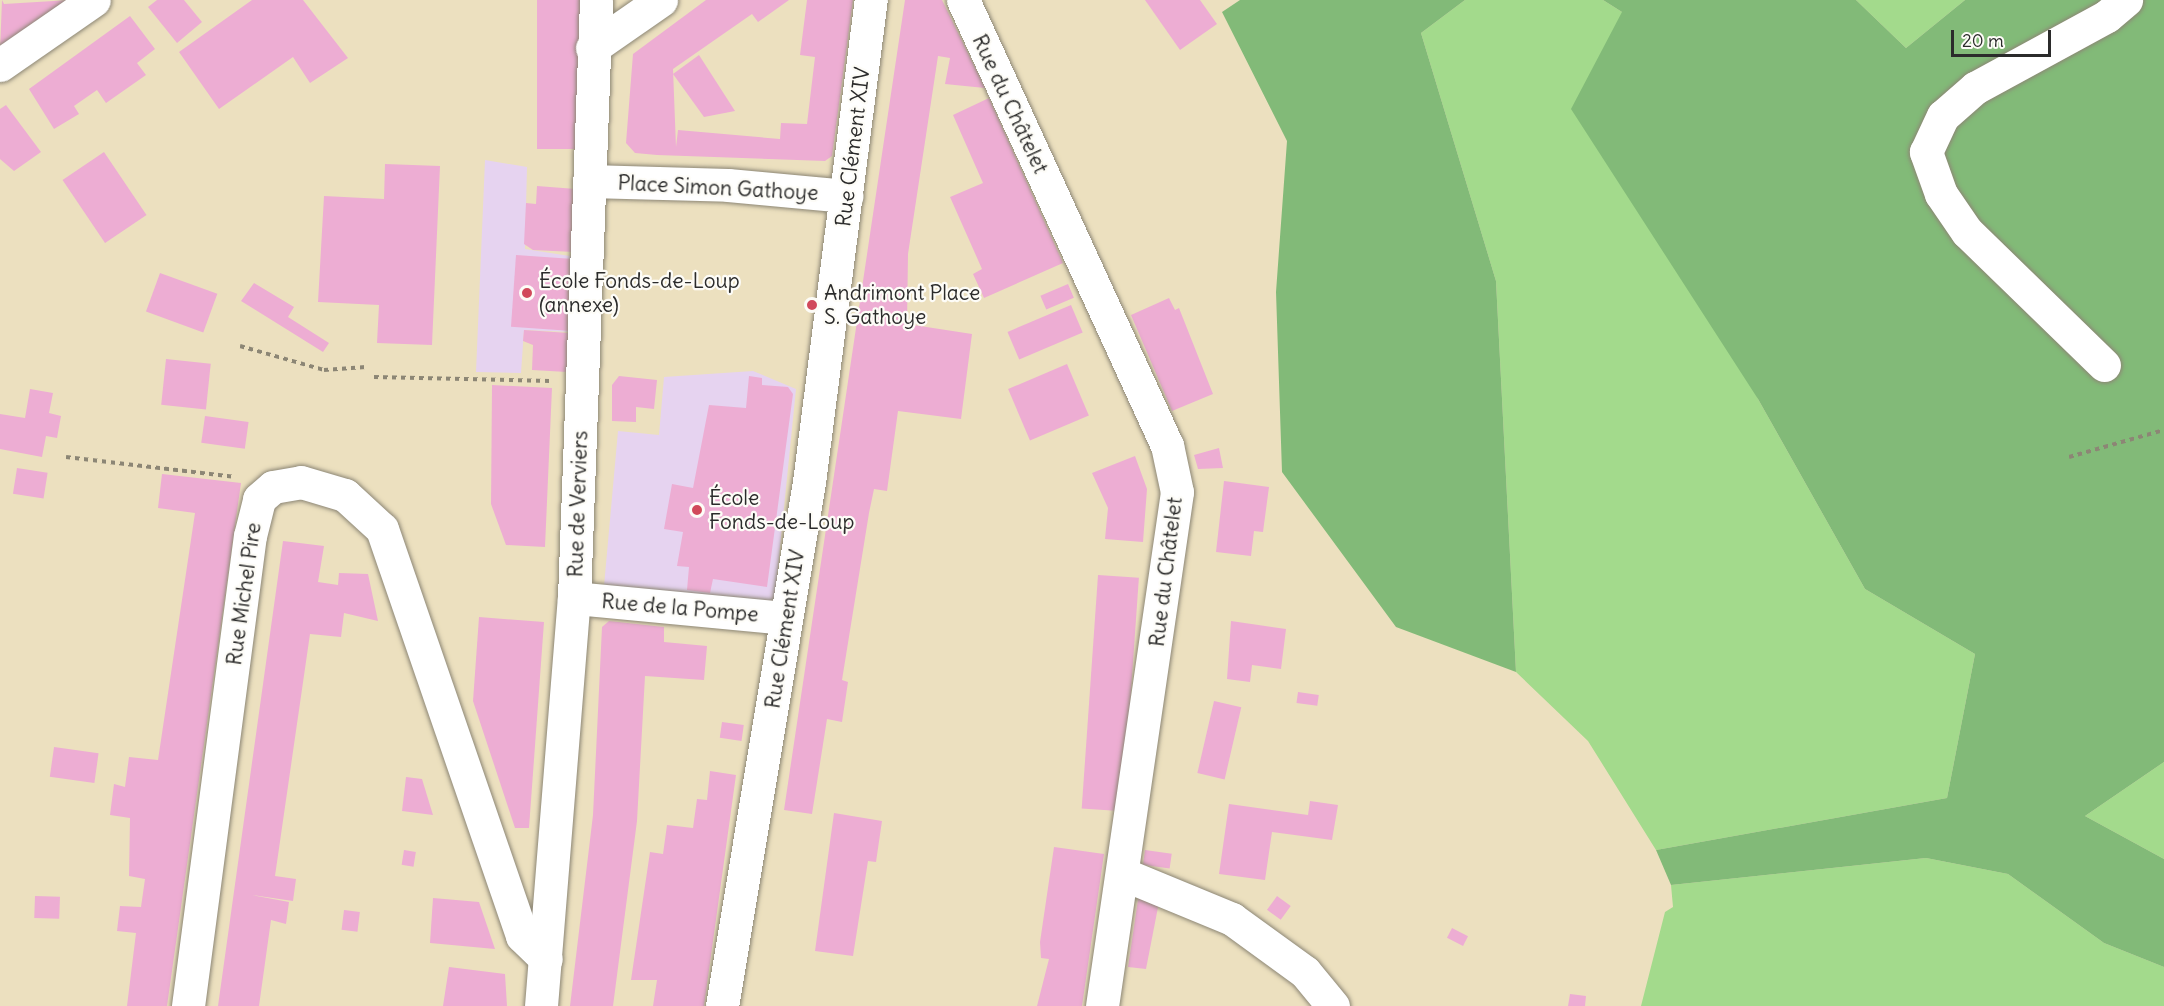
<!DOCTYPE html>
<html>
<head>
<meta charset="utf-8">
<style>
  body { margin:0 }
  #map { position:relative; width:2164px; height:1006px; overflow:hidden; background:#ece0bf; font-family:Delius,sans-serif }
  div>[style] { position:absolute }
  .built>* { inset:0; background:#e6d3f0 }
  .green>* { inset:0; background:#a3da8c }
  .forest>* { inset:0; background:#82ba78 }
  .building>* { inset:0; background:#edadd3; transform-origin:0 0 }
  .path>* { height:4px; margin-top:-2px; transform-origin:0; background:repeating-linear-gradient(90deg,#8c8675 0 4.5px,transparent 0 9px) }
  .roads { filter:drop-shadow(0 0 2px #8c8675) drop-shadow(0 0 2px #8c8675) }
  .minor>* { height:33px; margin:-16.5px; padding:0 16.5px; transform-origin:16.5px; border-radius:16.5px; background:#fff }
  .dots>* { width:16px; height:16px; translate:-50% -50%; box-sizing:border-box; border:3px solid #fdfcf7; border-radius:50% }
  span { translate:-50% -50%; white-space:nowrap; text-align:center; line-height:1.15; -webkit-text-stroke:4.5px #fdfcf7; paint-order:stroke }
  .street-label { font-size:21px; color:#2b2b2b }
  .poi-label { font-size:21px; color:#2b2b2b }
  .left { translate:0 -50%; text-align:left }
  .scale { position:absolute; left:1951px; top:30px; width:100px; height:27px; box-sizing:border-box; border:3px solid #2b2b2b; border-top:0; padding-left:8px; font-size:18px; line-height:21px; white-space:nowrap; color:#2b2b2b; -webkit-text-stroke:4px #fdfcf7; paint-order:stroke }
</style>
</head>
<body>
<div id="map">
  <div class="built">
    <div style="clip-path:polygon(485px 160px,527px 167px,525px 249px,576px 257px,573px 332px,524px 330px,521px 373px,476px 372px)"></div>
    <div style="clip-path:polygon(753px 371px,796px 389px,774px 607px,604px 586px,618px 431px,659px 435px,664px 377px)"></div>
  </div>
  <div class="green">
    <div style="clip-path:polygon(1465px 0,1603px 0,1622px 12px,1758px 399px,1865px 589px,1975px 654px,1947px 798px,1656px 850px,1588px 741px,1516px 672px,1496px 281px,1421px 33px)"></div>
    <div style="clip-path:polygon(1856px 0,1965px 0,1906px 48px)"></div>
    <div style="clip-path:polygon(2164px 762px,2164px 859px,2085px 816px)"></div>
    <div style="clip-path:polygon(1926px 858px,2008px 874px,2104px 943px,2164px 967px,2164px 1006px,1641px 1006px,1665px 912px,1673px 907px,1671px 885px)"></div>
  </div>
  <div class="forest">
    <div style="clip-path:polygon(1240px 0,1465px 0,1421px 33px,1496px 281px,1516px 672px,1396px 627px,1282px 472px,1276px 292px,1287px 141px,1222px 12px)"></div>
    <div style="clip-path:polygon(1603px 0,1856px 0,1906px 48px,1965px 0,2164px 0,2164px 762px,2085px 816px,2164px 859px,2164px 967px,2104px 943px,2008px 874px,1926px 858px,1671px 885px,1656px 850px,1947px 798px,1975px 654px,1865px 589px,1758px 399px,1571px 109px,1622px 12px)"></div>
  </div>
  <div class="building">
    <div style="clip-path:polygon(2px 0,4px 4px,70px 0,0 51px)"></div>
    <div style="clip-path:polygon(157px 0,184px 0,202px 22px,177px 43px,148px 7px)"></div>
    <div style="clip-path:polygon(252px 0,303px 0,348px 58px,310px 83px,293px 57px,219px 109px,179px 52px)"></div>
    <div style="left:537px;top:0;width:43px;height:149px"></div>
    <div style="clip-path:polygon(706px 0,789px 0,758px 22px,752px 14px,673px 69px,676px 147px,678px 130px,780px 139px,781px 123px,807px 124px,815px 57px,800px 55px,807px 0,853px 0,832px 156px,825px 161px,657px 155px,635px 153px,626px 143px,633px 54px)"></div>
    <div style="clip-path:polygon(905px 0,942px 0,985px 88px,945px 84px,950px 58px,938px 56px,908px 254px,907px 324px,972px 334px,961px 419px,898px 411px,887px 491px,874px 489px,869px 513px,842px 680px,848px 682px,842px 722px,827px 719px,812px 814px,784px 810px)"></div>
    <div style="clip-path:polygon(1145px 0,1200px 0,1217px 24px,1180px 50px)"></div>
    <div style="clip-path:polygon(130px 16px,155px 49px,137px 63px,146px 75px,106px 103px,97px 90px,74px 106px,79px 114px,54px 129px,29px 89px)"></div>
    <div style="clip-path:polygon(699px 55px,735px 111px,704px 117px,673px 74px)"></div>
    <div style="clip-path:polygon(989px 98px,1063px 263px,984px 298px,973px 274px,982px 269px,950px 197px,983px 183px,953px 115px)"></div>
    <div style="clip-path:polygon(6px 105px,41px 152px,14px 171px,0 159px,0 109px)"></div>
    <div style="left:104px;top:152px;width:76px;height:50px;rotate:56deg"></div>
    <div style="clip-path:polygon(385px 164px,440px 166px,432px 345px,377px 343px,379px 305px,318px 302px,324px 196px,384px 199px)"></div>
    <div style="clip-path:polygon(537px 186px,576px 189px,574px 252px,533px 250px,524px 244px,526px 203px,536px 204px)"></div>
    <div style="left:516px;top:255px;width:61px;height:72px;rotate:4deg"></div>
    <div style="left:160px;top:273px;width:61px;height:41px;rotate:20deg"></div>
    <div style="clip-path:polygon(254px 283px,294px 307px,288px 317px,329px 343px,323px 352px,241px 301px)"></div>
    <div style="left:1068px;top:284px;width:15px;height:30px;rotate:67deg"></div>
    <div style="clip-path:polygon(1169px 298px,1175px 310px,1179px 308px,1213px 394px,1172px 411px,1131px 315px)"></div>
    <div style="left:1071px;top:305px;width:30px;height:69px;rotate:67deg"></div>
    <div style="clip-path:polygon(524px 330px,569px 333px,567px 372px,532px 370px,533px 345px,523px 341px)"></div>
    <div style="left:166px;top:359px;width:45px;height:46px;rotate:6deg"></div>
    <div style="left:1067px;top:364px;width:56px;height:64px;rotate:67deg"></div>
    <div style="clip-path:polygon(619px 376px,657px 380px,654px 409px,636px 407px,636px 422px,612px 421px,612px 385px)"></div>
    <div style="clip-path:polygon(749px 376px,762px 378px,762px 385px,788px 387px,793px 394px,767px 587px,713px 579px,710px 593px,687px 590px,689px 567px,677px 566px,683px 532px,664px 529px,672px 484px,693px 488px,709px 405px,746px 408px)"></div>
    <div style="clip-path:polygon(492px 385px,552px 388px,545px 547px,506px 545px,491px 504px)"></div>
    <div style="clip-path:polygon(30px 389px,53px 393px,49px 413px,61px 416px,57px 438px,46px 436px,42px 457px,0 449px,0 414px,25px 418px)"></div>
    <div style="left:205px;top:416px;width:44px;height:27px;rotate:8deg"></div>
    <div style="clip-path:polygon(1219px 448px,1223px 468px,1198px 469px,1194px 455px)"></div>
    <div style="clip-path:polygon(1135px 456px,1147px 489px,1143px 542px,1105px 539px,1108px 508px,1092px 473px)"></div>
    <div style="left:17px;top:468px;width:31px;height:26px;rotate:9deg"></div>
    <div style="clip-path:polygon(162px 474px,241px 483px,167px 1006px,127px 1006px,136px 933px,117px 931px,120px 906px,141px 907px,145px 879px,129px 876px,130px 818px,110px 815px,114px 784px,125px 787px,129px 757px,158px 760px,195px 513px,158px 508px)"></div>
    <div style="clip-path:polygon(1224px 481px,1269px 487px,1263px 532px,1254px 531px,1251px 556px,1216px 552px)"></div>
    <div style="clip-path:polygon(283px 541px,324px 546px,318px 582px,338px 585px,339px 573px,368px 574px,378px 621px,344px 613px,341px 637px,310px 634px,275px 876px,296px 879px,293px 901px,252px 895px,289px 902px,286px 924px,271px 920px,259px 1006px,218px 1006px)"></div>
    <div style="left:1098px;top:575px;width:41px;height:234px;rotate:4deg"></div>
    <div style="clip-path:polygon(479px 617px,544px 622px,529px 828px,515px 828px,473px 701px)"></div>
    <div style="clip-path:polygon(609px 621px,664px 627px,664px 642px,707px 646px,704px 680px,645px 676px,637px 821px,613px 1006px,570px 1006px,593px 815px,602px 627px)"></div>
    <div style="clip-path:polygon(1231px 621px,1286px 629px,1281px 669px,1252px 665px,1250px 682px,1227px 679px)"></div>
    <div style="left:1298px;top:692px;width:21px;height:11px;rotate:8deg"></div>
    <div style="left:1214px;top:701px;width:28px;height:74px;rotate:13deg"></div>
    <div style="left:722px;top:722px;width:22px;height:16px;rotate:8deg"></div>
    <div style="left:54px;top:747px;width:45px;height:30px;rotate:8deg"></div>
    <div style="clip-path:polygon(710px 771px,736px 775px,704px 1006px,653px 1006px,657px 980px,631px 980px,650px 852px,663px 854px,667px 825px,693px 828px,697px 799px,707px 800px)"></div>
    <div style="clip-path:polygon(406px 777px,422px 779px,433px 815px,402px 811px)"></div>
    <div style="clip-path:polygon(1310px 801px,1338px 805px,1332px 840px,1272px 832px,1265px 880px,1219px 874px,1229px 804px,1308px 815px)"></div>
    <div style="clip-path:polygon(834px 813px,882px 821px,876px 862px,868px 861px,853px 956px,815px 951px)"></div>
    <div style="clip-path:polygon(1054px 847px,1104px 854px,1082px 1006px,1037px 1006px,1049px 959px,1041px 958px,1040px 942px)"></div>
    <div style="left:404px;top:850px;width:12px;height:15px;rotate:9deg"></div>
    <div style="left:1145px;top:850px;width:27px;height:15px;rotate:8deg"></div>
    <div style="clip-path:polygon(1139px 893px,1160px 897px,1146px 969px,1128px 967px)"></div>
    <div style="left:35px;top:896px;width:25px;height:22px;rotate:2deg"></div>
    <div style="left:1277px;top:896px;width:17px;height:17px;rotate:36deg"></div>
    <div style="clip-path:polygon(433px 898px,479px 902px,495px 949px,430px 943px)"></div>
    <div style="left:344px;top:910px;width:16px;height:20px;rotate:7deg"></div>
    <div style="left:1452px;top:928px;width:18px;height:11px;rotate:27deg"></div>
    <div style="clip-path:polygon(449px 967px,505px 974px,507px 1006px,443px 1006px)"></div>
    <div style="clip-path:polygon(1570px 994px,1586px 996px,1585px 1006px,1568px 1006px)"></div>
  </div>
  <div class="path">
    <div style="left:240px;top:346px;width:87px;rotate:15.9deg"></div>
    <div style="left:324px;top:370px;width:42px;rotate:-4.1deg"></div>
    <div style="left:374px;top:377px;width:176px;rotate:1.3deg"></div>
    <div style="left:66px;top:457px;width:171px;rotate:6.7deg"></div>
    <div style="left:2069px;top:457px;width:99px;rotate:-15.9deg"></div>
  </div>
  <div class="roads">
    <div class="minor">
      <div style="left:963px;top:0;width:490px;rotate:65.4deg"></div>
      <div style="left:1167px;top:445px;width:48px;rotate:78deg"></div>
      <div style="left:1177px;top:492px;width:519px;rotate:98.3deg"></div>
      <div style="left:592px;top:48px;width:84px;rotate:-34.8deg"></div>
      <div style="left:0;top:65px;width:114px;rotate:-34.7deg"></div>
      <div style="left:589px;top:181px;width:139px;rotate:1.6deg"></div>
      <div style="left:728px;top:185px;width:119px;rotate:5.3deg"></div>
      <div style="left:2104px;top:365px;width:191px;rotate:-135.8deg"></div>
      <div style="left:1967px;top:232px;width:46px;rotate:-124.4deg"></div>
      <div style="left:1941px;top:194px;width:45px;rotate:-109.7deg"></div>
      <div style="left:1926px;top:152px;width:40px;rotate:-65deg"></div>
      <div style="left:1943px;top:116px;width:43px;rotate:-41.2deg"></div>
      <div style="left:1975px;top:88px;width:150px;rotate:-28.6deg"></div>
      <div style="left:2107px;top:16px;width:25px;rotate:-40deg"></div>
      <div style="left:574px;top:598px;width:213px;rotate:5.4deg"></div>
      <div style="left:1123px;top:874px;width:118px;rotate:22.4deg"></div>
      <div style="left:1232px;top:919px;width:90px;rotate:36deg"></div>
      <div style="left:1305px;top:972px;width:44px;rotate:50.5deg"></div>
      <div style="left:188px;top:1006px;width:474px;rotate:-82.5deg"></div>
      <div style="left:250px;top:536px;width:38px;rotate:-76deg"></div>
      <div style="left:259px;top:499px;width:18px;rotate:-41deg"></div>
      <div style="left:273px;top:487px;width:28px;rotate:-10deg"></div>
      <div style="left:301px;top:482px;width:46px;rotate:16.5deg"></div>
      <div style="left:345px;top:495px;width:50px;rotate:42.6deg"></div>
      <div style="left:382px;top:529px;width:430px;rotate:71deg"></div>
      <div style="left:522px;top:936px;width:33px;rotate:44deg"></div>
      <div style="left:541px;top:1006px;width:409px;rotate:-85.4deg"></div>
      <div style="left:574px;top:598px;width:598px;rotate:-87.89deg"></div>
      <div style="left:722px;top:1006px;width:531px;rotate:-80.57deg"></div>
      <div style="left:809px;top:482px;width:486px;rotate:-82.7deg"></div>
    </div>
  </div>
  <div class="dots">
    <div style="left:527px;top:293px;background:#d1495b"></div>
    <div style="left:812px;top:305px;background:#d1495b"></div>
    <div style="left:697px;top:510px;background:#d1495b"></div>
  </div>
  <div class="street-label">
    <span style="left:1010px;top:104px;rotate:65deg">Rue du Châtelet</span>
    <span style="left:853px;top:147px;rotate:-83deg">Rue Clément XIV</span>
    <span style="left:718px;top:188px;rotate:3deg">Place Simon Gathoye</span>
    <span style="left:578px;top:504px;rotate:-88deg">Rue de Verviers</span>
    <span style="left:1166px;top:572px;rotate:-83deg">Rue du Châtelet</span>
    <span style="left:244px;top:594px;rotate:-82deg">Rue Michel Pire</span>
    <span style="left:680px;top:608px;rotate:5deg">Rue de la Pompe</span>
    <span style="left:785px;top:629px;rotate:-81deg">Rue Clément XIV</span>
  </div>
  <div class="poi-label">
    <span class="left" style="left:539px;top:293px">École Fonds-de-Loup<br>(annexe)</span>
    <span class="left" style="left:824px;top:305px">Andrimont Place<br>S. Gathoye</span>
    <span class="left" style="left:709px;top:510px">École<br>Fonds-de-Loup</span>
  </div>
  <div class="scale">20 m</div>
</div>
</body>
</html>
